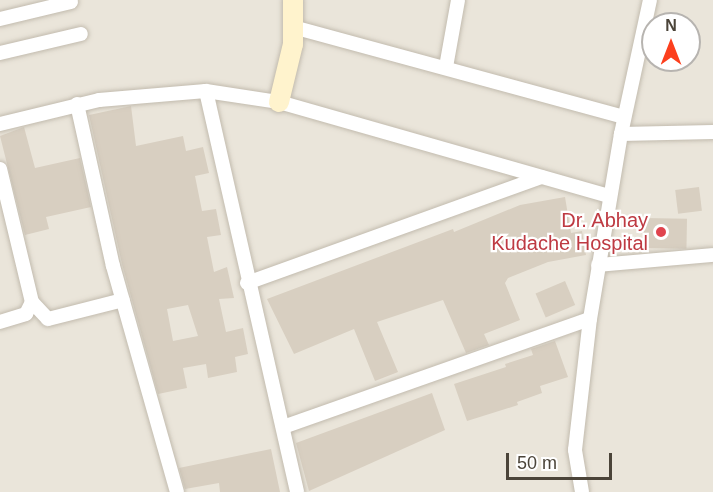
<!DOCTYPE html>
<html>
<head>
<meta charset="utf-8">
<style>
  body { margin:0 }
  #map { position:relative; width:713px; height:492px; overflow:hidden; background:#f6f3ec; font-family:Arial,sans-serif }
  div>[style] { position:absolute }
  .residential>* { inset:0; background:#eae5da }
  .building>* { inset:0; background:#d8cfc1; transform-origin:0 0 }
  .roads { filter:drop-shadow(0 0 2px #c2bbae) drop-shadow(0 0 2px #c2bbae) }
  .street>* { height:14px; margin:-7px; padding:0 7px; transform-origin:7px; border-radius:7px; background:#fff }
  .secondary>* { height:20px; margin:-10px; padding:0 10px; transform-origin:10px; border-radius:10px; background:#fff3cd }
  .dots>* { width:16px; height:16px; translate:-50% -50%; box-sizing:border-box; border:3px solid #fff; border-radius:50% }
  span { translate:-50% -50%; white-space:nowrap; text-align:center; line-height:1.15; -webkit-text-stroke:4.5px #fff; paint-order:stroke }
  .health-label { font-size:20px; color:#be3a42 }
  .right { translate:-100% -50%; text-align:right }
  .north { position:absolute; left:641px; top:12px; width:60px; height:60px; box-sizing:border-box; background:#fff; border:2px solid #b7b4b0; border-radius:50%; rotate:0deg; font-size:16px; font-weight:700; line-height:24px; text-align:center; color:#4b4439 }
  .north::after { content:''; display:block; margin:auto; width:21px; height:27px; background:#fc3f1d; clip-path:polygon(50% 0,100% 100%,50% 72%,0 100%) }
  .scale { position:absolute; left:506px; top:453px; width:106px; height:27px; box-sizing:border-box; border:3px solid #4b4439; border-top:0; padding-left:8px; font-size:18px; line-height:21px; white-space:nowrap; color:#4b4439; -webkit-text-stroke:4px #fff; paint-order:stroke }
</style>
</head>
<body>
<div id="map">
  <div class="residential">
    <div style="clip-path:polygon(evenodd,0 0,713px 0,713px 492px,0 492px,0 0,653px 24px,689px 24px,689px 60px,653px 60px,653px 24px)"></div>
  </div>
  <div class="building">
    <div style="clip-path:polygon(evenodd,131px 106px,136px 146px,183px 136px,186px 151px,203px 147px,209px 173px,195px 176px,202px 211px,216px 209px,221px 235px,207px 237px,214px 272px,227px 267px,234px 298px,219px 299px,226px 332px,243px 328px,248px 354px,235px 357px,237px 372px,208px 378px,206px 364px,183px 368px,187px 388px,158px 394px,122px 264px,89px 115px,131px 106px,188px 305px,198px 336px,173px 341px,167px 309px,188px 305px)"></div>
    <div style="clip-path:polygon(24px 127px,35px 168px,80px 158px,91px 207px,46px 217px,49px 229px,25px 235px,0 136px)"></div>
    <div style="left:699px;top:187px;width:24px;height:24px;rotate:83deg"></div>
    <div style="clip-path:polygon(565px 197px,571px 233px,582px 231px,586px 255px,548px 262px,508px 278px,505px 283px,520px 320px,484px 334px,489px 345px,466px 353px,443px 300px,377px 322px,398px 372px,375px 381px,354px 329px,294px 354px,267px 299px,453px 229px,454px 232px,520px 205px)"></div>
    <div style="left:644px;top:218px;width:43px;height:30px;rotate:1deg"></div>
    <div style="left:565px;top:281px;width:26px;height:32px;rotate:67deg"></div>
    <div style="clip-path:polygon(555px 341px,568px 377px,540px 386px,542px 393px,517px 402px,518px 405px,467px 421px,454px 384px,506px 367px,505px 364px,533px 355px,531px 349px)"></div>
    <div style="clip-path:polygon(432px 393px,445px 430px,309px 491px,296px 443px)"></div>
    <div style="clip-path:polygon(271px 449px,280px 492px,220px 492px,219px 483px,185px 489px,179px 468px)"></div>
  </div>
  <div class="roads">
    <div class="street">
      <div style="left:0;top:19px;width:73px;rotate:-13.5deg"></div>
      <div style="left:293px;top:27px;width:343px;rotate:15.2deg"></div>
      <div style="left:0;top:53px;width:83px;rotate:-13.2deg"></div>
      <div style="left:446px;top:67px;width:68px;rotate:-79.8deg"></div>
      <div style="left:206px;top:91px;width:411px;rotate:77.2deg"></div>
      <div style="left:77px;top:104px;width:166px;rotate:77.5deg"></div>
      <div style="left:113px;top:266px;width:235px;rotate:74.2deg"></div>
      <div style="left:0;top:124px;width:102px;rotate:-13.6deg"></div>
      <div style="left:99px;top:100px;width:107px;rotate:-4.8deg"></div>
      <div style="left:206px;top:91px;width:74px;rotate:8.6deg"></div>
      <div style="left:279px;top:102px;width:343px;rotate:15.9deg"></div>
      <div style="left:621px;top:134px;width:92px;rotate:-1.2deg"></div>
      <div style="left:0;top:169px;width:137px;rotate:76.5deg"></div>
      <div style="left:32px;top:302px;width:13px;rotate:117deg"></div>
      <div style="left:26px;top:314px;width:27px;rotate:163deg"></div>
      <div style="left:598px;top:265px;width:115px;rotate:-5deg"></div>
      <div style="left:247px;top:283px;width:313px;rotate:-19.8deg"></div>
      <div style="left:32px;top:302px;width:23px;rotate:47deg"></div>
      <div style="left:48px;top:319px;width:77px;rotate:-14.2deg"></div>
      <div style="left:283px;top:427px;width:325px;rotate:-19.4deg"></div>
      <div style="left:582px;top:492px;width:43px;rotate:-99.5deg"></div>
      <div style="left:575px;top:450px;width:132px;rotate:-83.5deg"></div>
      <div style="left:590px;top:319px;width:188px;rotate:-80.5deg"></div>
      <div style="left:621px;top:134px;width:137px;rotate:-77.8deg"></div>
    </div>
    <div class="secondary">
      <div style="left:279px;top:102px;width:60px;rotate:-76.4deg"></div>
      <div style="left:293px;top:44px;width:44px;rotate:-90deg"></div>
    </div>
  </div>
  <div class="dots">
    <div style="left:661px;top:232px;background:#e0444e"></div>
  </div>
  <div class="health-label">
    <span class="right" style="left:648px;top:232px">Dr. Abhay<br>Kudache Hospital</span>
  </div>
  <div class="north">N</div>
  <div class="scale">50 m</div>
</div>
</body>
</html>
